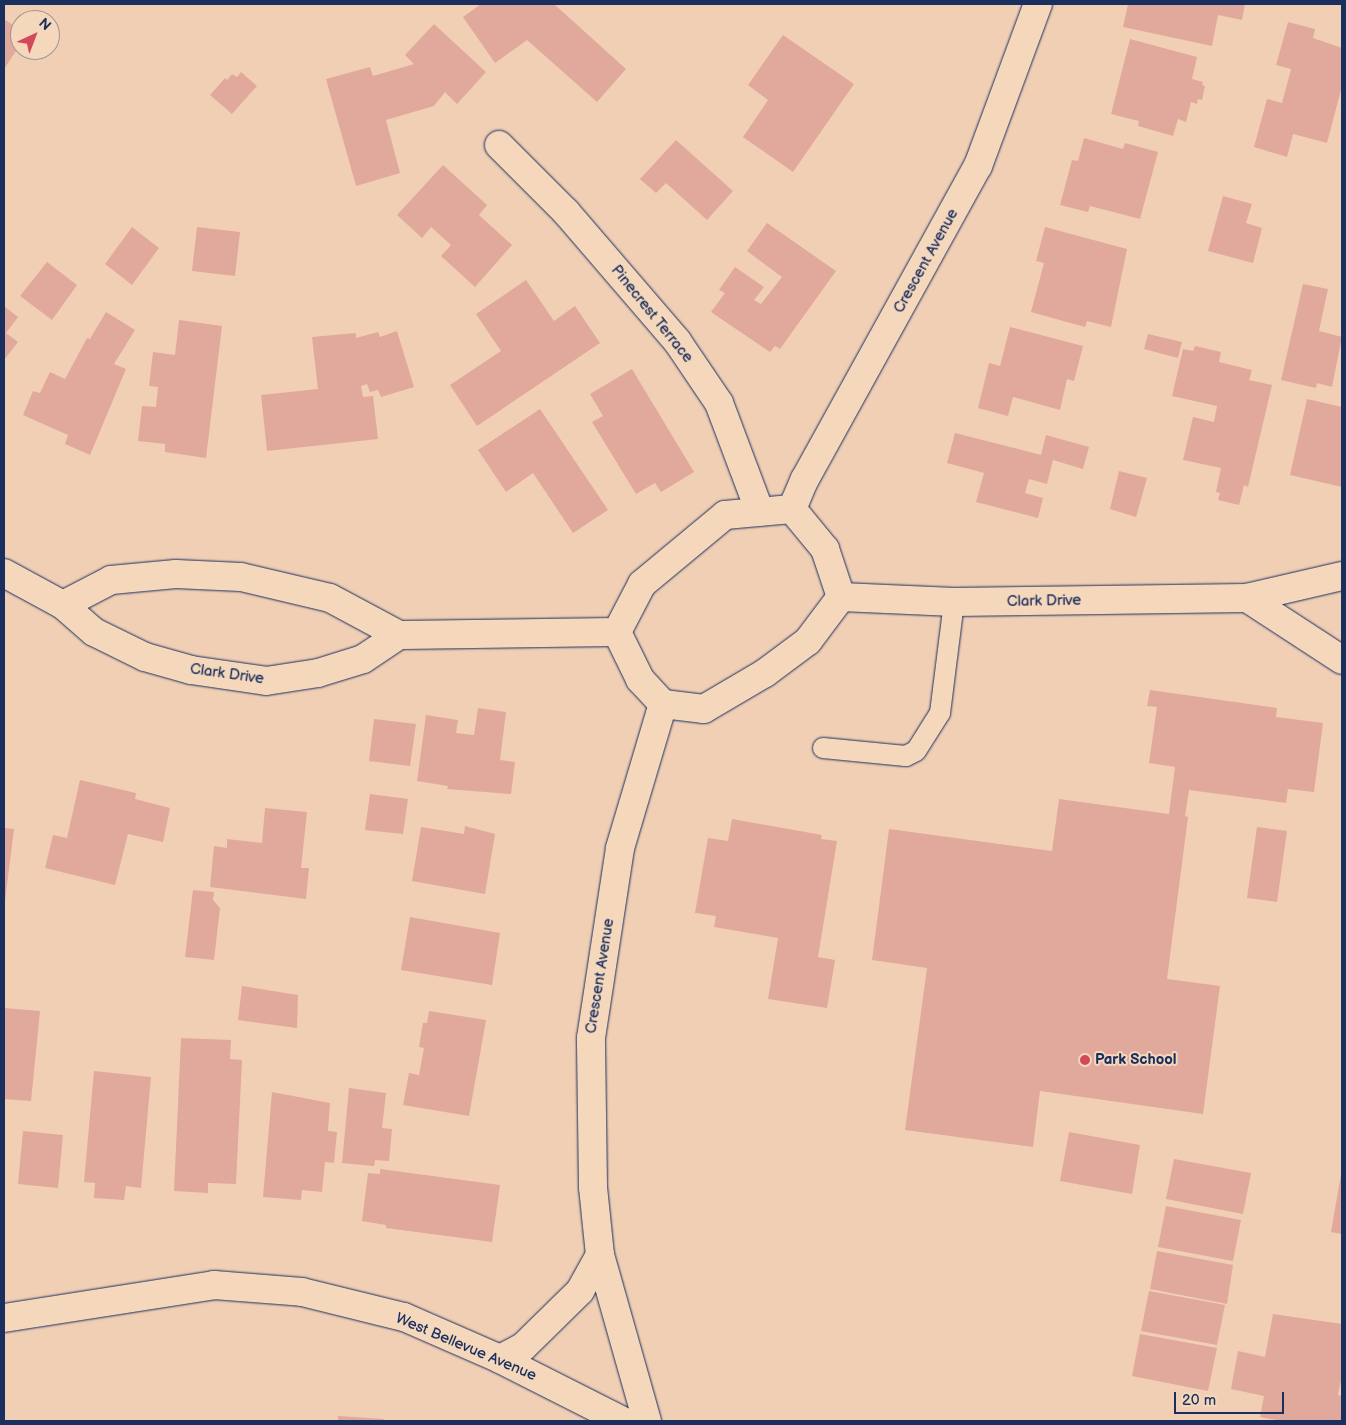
<!DOCTYPE html>
<html>
<head>
<meta charset="utf-8">
<style>
	body { margin:0 }
	#map { position:relative; width:1346px; height:1425px; overflow:hidden; background:#f1cfb5; font-family:"Balsamiq Sans",sans-serif }
	div>[style] { position:absolute }
	[style*='--x'] { left:calc(var(--x)*1px); top:calc(var(--y)*1px); width:calc(var(--w)*1px); rotate:calc(var(--a)*1deg) }
	.building>* { inset:0; background:#e1a99b }
	.roads { filter:drop-shadow(0 0 1px #1b2f5e) drop-shadow(0 0 1px #1b2f5e) }
	.service>* { height:20px; margin:-10px; padding:0 10px; transform-origin:10px; border-radius:10px; background:#f5d8bc }
	.minor>* { height:28px; margin:-14px; padding:0 14px; transform-origin:14px; border-radius:14px; background:#f5d8bc }
	.dots>* { width:14px; height:14px; translate:-50% -50%; box-sizing:border-box; border:2px solid #f5d8bc; border-radius:50% }
	span { translate:-50% -50%; white-space:nowrap; text-align:center; line-height:1.15; -webkit-text-stroke:4px #f5d8bc; paint-order:stroke }
	.street-label { font-size:15px; color:#1b2f5e }
	.poi-label { font-size:15px; color:#1b2f5e; font-weight:700 }
	.left { translate:0 -50%; text-align:left }
	.frame { position:absolute; inset:0; border:5px solid #1b2f5e; pointer-events:none }
	.north { position:absolute; left:10px; top:10px; width:50px; height:50px; box-sizing:border-box; background:#f5d8bc; border:1px solid #9e9496; border-radius:50%; rotate:43deg; font-size:14px; font-weight:700; line-height:20px; text-align:center; color:#1b2f5e }
	.north::after { content:''; display:block; margin:auto; width:18px; height:22px; background:#d1495b; clip-path:polygon(50% 0,100% 100%,50% 72%,0 100%) }
	.scale { position:absolute; left:1174px; top:1392px; width:110px; height:22px; box-sizing:border-box; border:2px solid #1b2f5e; border-top:0; padding-left:6px; font-size:15px; line-height:18px; white-space:nowrap; color:#1b2f5e; -webkit-text-stroke:4px #f5d8bc; paint-order:stroke }
</style>
</head>
<body>
<div id="map">
	<div class="building">
		<div style="clip-path:polygon(481px 4px,554px 4px,626px 69px,597px 102px,527px 40px,495px 63px,463px 17px)"></div>
		<div style="clip-path:polygon(1128px 4px,1245px 4px,1242px 20px,1218px 15px,1212px 46px,1123px 27px)"></div>
		<div style="clip-path:polygon(4px 19px,20px 30px,20px 45px,4px 69px)"></div>
		<div style="clip-path:polygon(1288px 22px,1315px 29px,1313px 38px,1342px 48px,1342px 86px,1327px 143px,1293px 134px,1287px 157px,1254px 147px,1267px 99px,1282px 103px,1291px 69px,1276px 65px)"></div>
		<div style="clip-path:polygon(434px 24px,486px 72px,457px 104px,445px 92px,434px 106px,386px 120px,400px 173px,356px 186px,326px 79px,370px 67px,373px 76px,414px 64px,405px 55px)"></div>
		<div style="clip-path:polygon(783px 35px,854px 84px,793px 172px,743px 137px,768px 100px,748px 85px)"></div>
		<div style="clip-path:polygon(1130px 39px,1197px 57px,1192px 79px,1203px 82px,1202px 85px,1205px 86px,1202px 100px,1198px 99px,1197px 104px,1191px 102px,1186px 122px,1178px 119px,1173px 136px,1138px 126px,1139px 121px,1111px 114px)"></div>
		<div style="clip-path:polygon(241px 72px,257px 86px,232px 114px,210px 95px,225px 78px,227px 80px,232px 74px,237px 77px)"></div>
		<div style="clip-path:polygon(1084px 138px,1123px 149px,1125px 143px,1158px 152px,1140px 219px,1090px 206px,1088px 212px,1060px 205px,1072px 160px,1078px 161px)"></div>
		<div style="clip-path:polygon(676px 140px,733px 191px,707px 220px,666px 183px,656px 193px,640px 179px)"></div>
		<div style="clip-path:polygon(443px 165px,487px 205px,479px 215px,512px 245px,475px 287px,441px 256px,451px 245px,431px 227px,422px 238px,397px 215px)"></div>
		<div style="clip-path:polygon(1223px 196px,1252px 204px,1246px 223px,1262px 228px,1253px 263px,1208px 251px)"></div>
		<div style="clip-path:polygon(767px 223px,836px 271px,780px 349px,775px 346px,770px 352px,711px 312px,725px 293px,719px 290px,735px 267px,764px 287px,754px 300px,761px 304px,782px 277px,747px 251px)"></div>
		<div style="clip-path:polygon(132px 227px,159px 248px,132px 285px,105px 264px)"></div>
		<div style="clip-path:polygon(197px 227px,240px 232px,235px 276px,192px 271px)"></div>
		<div style="clip-path:polygon(1045px 227px,1127px 249px,1111px 327px,1087px 321px,1085px 327px,1031px 312px,1044px 263px,1036px 261px)"></div>
		<div style="clip-path:polygon(47px 262px,77px 285px,52px 320px,20px 296px)"></div>
		<div style="clip-path:polygon(526px 280px,554px 321px,575px 306px,600px 343px,477px 426px,450px 385px,501px 351px,476px 314px)"></div>
		<div style="clip-path:polygon(1303px 284px,1328px 289px,1319px 331px,1342px 337px,1332px 387px,1317px 383px,1316px 388px,1281px 380px)"></div>
		<div style="clip-path:polygon(4px 306px,18px 317px,6px 333px,18px 342px,4px 360px)"></div>
		<div style="clip-path:polygon(106px 312px,135px 330px,114px 364px,126px 369px,90px 455px,65px 444px,68px 435px,23px 415px,33px 391px,40px 393px,50px 372px,65px 379px,87px 338px,90px 339px)"></div>
		<div style="clip-path:polygon(179px 320px,222px 326px,206px 458px,165px 452px,165px 444px,138px 441px,142px 406px,156px 407px,158px 387px,149px 386px,153px 352px,175px 355px)"></div>
		<div style="clip-path:polygon(1010px 327px,1083px 346px,1074px 381px,1067px 379px,1060px 410px,1013px 397px,1008px 416px,978px 408px,989px 363px,1000px 366px)"></div>
		<div style="clip-path:polygon(397px 331px,414px 387px,381px 397px,378px 390px,370px 392px,367px 384px,361px 386px,363px 397px,373px 396px,378px 439px,267px 451px,261px 395px,318px 389px,312px 337px,356px 333px,356px 338px,378px 332px,380px 337px)"></div>
		<div style="clip-path:polygon(1148px 334px,1182px 342px,1178px 358px,1144px 349px)"></div>
		<div style="clip-path:polygon(1195px 346px,1221px 352px,1219px 362px,1252px 370px,1249px 380px,1272px 385px,1248px 487px,1244px 485px,1239px 505px,1218px 500px,1220px 493px,1216px 492px,1221px 468px,1183px 460px,1193px 417px,1214px 422px,1217px 406px,1172px 396px,1183px 349px,1193px 351px)"></div>
		<div style="clip-path:polygon(632px 369px,694px 472px,661px 492px,655px 483px,636px 494px,592px 422px,603px 416px,590px 394px)"></div>
		<div style="clip-path:polygon(1307px 399px,1342px 407px,1342px 487px,1290px 475px)"></div>
		<div style="clip-path:polygon(540px 409px,608px 510px,573px 533px,533px 473px,506px 492px,478px 450px)"></div>
		<div style="clip-path:polygon(955px 433px,1041px 455px,1046px 435px,1089px 447px,1083px 469px,1053px 460px,1047px 484px,1029px 479px,1025px 493px,1043px 498px,1038px 518px,976px 502px,984px 473px,947px 463px)"></div>
		<div style="clip-path:polygon(1119px 471px,1147px 478px,1136px 517px,1110px 509px)"></div>
		<div style="clip-path:polygon(1150px 690px,1277px 708px,1276px 717px,1323px 723px,1314px 792px,1288px 789px,1286px 803px,1189px 790px,1185px 816px,1188px 817px,1167px 979px,1220px 986px,1203px 1114px,1040px 1091px,1033px 1147px,905px 1130px,927px 968px,872px 960px,889px 829px,1052px 851px,1059px 799px,1169px 814px,1175px 767px,1149px 763px,1157px 707px,1147px 706px)"></div>
		<div style="clip-path:polygon(478px 708px,506px 712px,500px 760px,515px 762px,511px 794px,447px 789px,448px 786px,417px 781px,426px 715px,458px 720px,456px 733px,474px 735px)"></div>
		<div style="clip-path:polygon(374px 719px,416px 724px,410px 766px,369px 761px)"></div>
		<div style="clip-path:polygon(80px 780px,136px 793px,135px 799px,170px 808px,163px 842px,128px 834px,115px 885px,45px 868px,53px 835px,67px 838px)"></div>
		<div style="clip-path:polygon(370px 794px,408px 799px,403px 834px,365px 830px)"></div>
		<div style="clip-path:polygon(265px 808px,307px 812px,301px 868px,309px 868px,306px 899px,210px 887px,214px 846px,227px 848px,227px 839px,262px 843px)"></div>
		<div style="clip-path:polygon(732px 819px,822px 835px,821px 839px,837px 841px,818px 957px,835px 960px,827px 1008px,768px 999px,778px 938px,714px 927px,716px 916px,695px 913px,708px 838px,728px 841px)"></div>
		<div style="clip-path:polygon(465px 826px,495px 834px,485px 894px,412px 881px,421px 827px,464px 834px)"></div>
		<div style="clip-path:polygon(1257px 827px,1287px 831px,1277px 902px,1247px 898px)"></div>
		<div style="clip-path:polygon(4px 828px,14px 829px,5px 901px,4px 901px)"></div>
		<div style="clip-path:polygon(193px 890px,214px 892px,213px 900px,220px 908px,214px 960px,185px 957px)"></div>
		<div style="clip-path:polygon(410px 917px,500px 933px,492px 985px,401px 970px)"></div>
		<div style="clip-path:polygon(242px 986px,298px 995px,297px 1028px,238px 1020px)"></div>
		<div style="clip-path:polygon(4px 1008px,40px 1011px,31px 1101px,4px 1099px)"></div>
		<div style="clip-path:polygon(429px 1011px,486px 1020px,469px 1116px,403px 1105px,409px 1073px,419px 1075px,424px 1048px,419px 1047px,423px 1023px,427px 1023px)"></div>
		<div style="clip-path:polygon(181px 1038px,231px 1040px,230px 1059px,242px 1060px,236px 1184px,208px 1183px,208px 1193px,174px 1191px)"></div>
		<div style="clip-path:polygon(94px 1071px,151px 1077px,141px 1188px,126px 1186px,124px 1200px,94px 1198px,95px 1183px,84px 1182px)"></div>
		<div style="clip-path:polygon(349px 1088px,386px 1093px,382px 1128px,392px 1129px,389px 1161px,375px 1160px,374px 1166px,342px 1163px)"></div>
		<div style="clip-path:polygon(272px 1092px,330px 1103px,328px 1131px,337px 1132px,334px 1163px,325px 1162px,322px 1192px,302px 1190px,301px 1200px,263px 1197px)"></div>
		<div style="clip-path:polygon(23px 1131px,63px 1135px,58px 1188px,18px 1184px)"></div>
		<div style="clip-path:polygon(1069px 1132px,1140px 1145px,1132px 1194px,1060px 1181px)"></div>
		<div style="clip-path:polygon(1174px 1159px,1251px 1173px,1243px 1214px,1166px 1199px)"></div>
		<div style="clip-path:polygon(380px 1169px,500px 1185px,492px 1242px,386px 1228px,386px 1225px,362px 1221px,368px 1173px,380px 1174px)"></div>
		<div style="clip-path:polygon(1341px 1174px,1342px 1174px,1342px 1234px,1331px 1232px)"></div>
		<div style="clip-path:polygon(1166px 1206px,1241px 1220px,1233px 1261px,1158px 1247px)"></div>
		<div style="clip-path:polygon(1157px 1251px,1233px 1265px,1227px 1304px,1150px 1289px)"></div>
		<div style="clip-path:polygon(1149px 1291px,1225px 1305px,1217px 1345px,1141px 1331px)"></div>
		<div style="clip-path:polygon(1273px 1314px,1342px 1324px,1342px 1375px,1338px 1395px,1342px 1396px,1342px 1421px,1282px 1421px,1260px 1417px,1264px 1396px,1231px 1389px,1238px 1351px,1265px 1357px)"></div>
		<div style="clip-path:polygon(1140px 1334px,1217px 1348px,1208px 1391px,1132px 1376px)"></div>
		<div style="clip-path:polygon(338px 1416px,384px 1419px,384px 1421px,338px 1421px)"></div>
	</div>
	<div class="roads">
		<div class="service">
			<div style="--x:823;--y:748;--w:83;--a:5.5"></div>
			<div style="--x:906;--y:756;--w:11;--a:-27"></div>
			<div style="--x:916;--y:751;--w:45;--a:-57.7"></div>
			<div style="--x:940;--y:713;--w:112;--a:-82.8"></div>
		</div>
		<div class="minor">
			<div style="--x:499;--y:145;--w:95;--a:45"></div>
			<div style="--x:566;--y:212;--w:170;--a:49.3"></div>
			<div style="--x:677;--y:341;--w:75;--a:55.9"></div>
			<div style="--x:719;--y:403;--w:116;--a:69.4"></div>
			<div style="--x:792;--y:509;--w:52;--a:50.5"></div>
			<div style="--x:825;--y:549;--w:51;--a:71.6"></div>
			<div style="--x:841;--y:597;--w:55;--a:126.9"></div>
			<div style="--x:808;--y:641;--w:54;--a:143.3"></div>
			<div style="--x:765;--y:673;--w:71;--a:149.5"></div>
			<div style="--x:704;--y:709;--w:41;--a:-173"></div>
			<div style="--x:663;--y:704;--w:34;--a:-133"></div>
			<div style="--x:640;--y:679;--w:52;--a:-116.1"></div>
			<div style="--x:617;--y:632;--w:54;--a:-62.5"></div>
			<div style="--x:642;--y:584;--w:108;--a:-39.7"></div>
			<div style="--x:725;--y:515;--w:67;--a:-5.1"></div>
			<div style="--x:792;--y:509;--w:33;--a:-67"></div>
			<div style="--x:805;--y:479;--w:358;--a:-61.1"></div>
			<div style="--x:978;--y:166;--w:173;--a:-69.7"></div>
			<div style="--x:4;--y:573;--w:67;--a:28.5"></div>
			<div style="--x:63;--y:605;--w:41;--a:41.1"></div>
			<div style="--x:94;--y:632;--w:57;--a:26.1"></div>
			<div style="--x:145;--y:657;--w:48;--a:15.8"></div>
			<div style="--x:191;--y:670;--w:76;--a:8.3"></div>
			<div style="--x:266;--y:681;--w:53;--a:-8.7"></div>
			<div style="--x:318;--y:673;--w:47;--a:-17.3"></div>
			<div style="--x:363;--y:659;--w:43;--a:-33.7"></div>
			<div style="--x:841;--y:597;--w:113;--a:2.5"></div>
			<div style="--x:954;--y:602;--w:293;--a:-0.8"></div>
			<div style="--x:1247;--y:598;--w:98;--a:-13"></div>
			<div style="--x:1247;--y:598;--w:113;--a:33.1"></div>
			<div style="--x:63;--y:605;--w:54;--a:-27.5"></div>
			<div style="--x:111;--y:580;--w:65;--a:-5.3"></div>
			<div style="--x:176;--y:574;--w:65;--a:2.6"></div>
			<div style="--x:241;--y:577;--w:91;--a:13.3"></div>
			<div style="--x:330;--y:598;--w:78;--a:28.2"></div>
			<div style="--x:399;--y:635;--w:218;--a:-0.8"></div>
			<div style="--x:4;--y:1318;--w:213;--a:-8.9"></div>
			<div style="--x:214;--y:1285;--w:88;--a:4.5"></div>
			<div style="--x:302;--y:1292;--w:105;--a:13.8"></div>
			<div style="--x:404;--y:1317;--w:105;--a:23.6"></div>
			<div style="--x:500;--y:1359;--w:138;--a:26.8"></div>
			<div style="--x:500;--y:1359;--w:26;--a:-28"></div>
			<div style="--x:523;--y:1347;--w:80;--a:-44.5"></div>
			<div style="--x:580;--y:1291;--w:41;--a:-60.9"></div>
			<div style="--x:647;--y:1421;--w:173;--a:-105.8"></div>
			<div style="--x:600;--y:1255;--w:68;--a:-95.9"></div>
			<div style="--x:593;--y:1187;--w:149;--a:-90.8"></div>
			<div style="--x:591;--y:1038;--w:192;--a:-81.3"></div>
			<div style="--x:620;--y:848;--w:150;--a:-73.4"></div>
		</div>
	</div>
	<div class="dots">
		<div style="left:1085px;top:1060px;background:#d1495b"></div>
	</div>
	<div class="street-label">
		<span style="left:926px;top:261px;rotate:-61deg">Crescent Avenue</span>
		<span style="left:652px;top:314px;rotate:51deg">Pinecrest Terrace</span>
		<span style="left:1044px;top:601px;rotate:-1deg">Clark Drive</span>
		<span style="left:227px;top:674px;rotate:8deg">Clark Drive</span>
		<span style="left:600px;top:976px;rotate:-81deg">Crescent Avenue</span>
		<span style="left:466px;top:1347px;rotate:23deg">West Bellevue Avenue</span>
	</div>
	<div class="poi-label">
		<span class="left" style="left:1095px;top:1060px">Park School</span>
	</div>
	<div class="frame"></div>
	<div class="north">N</div>
	<div class="scale">20 m</div>
</div>
</body>
</html>
